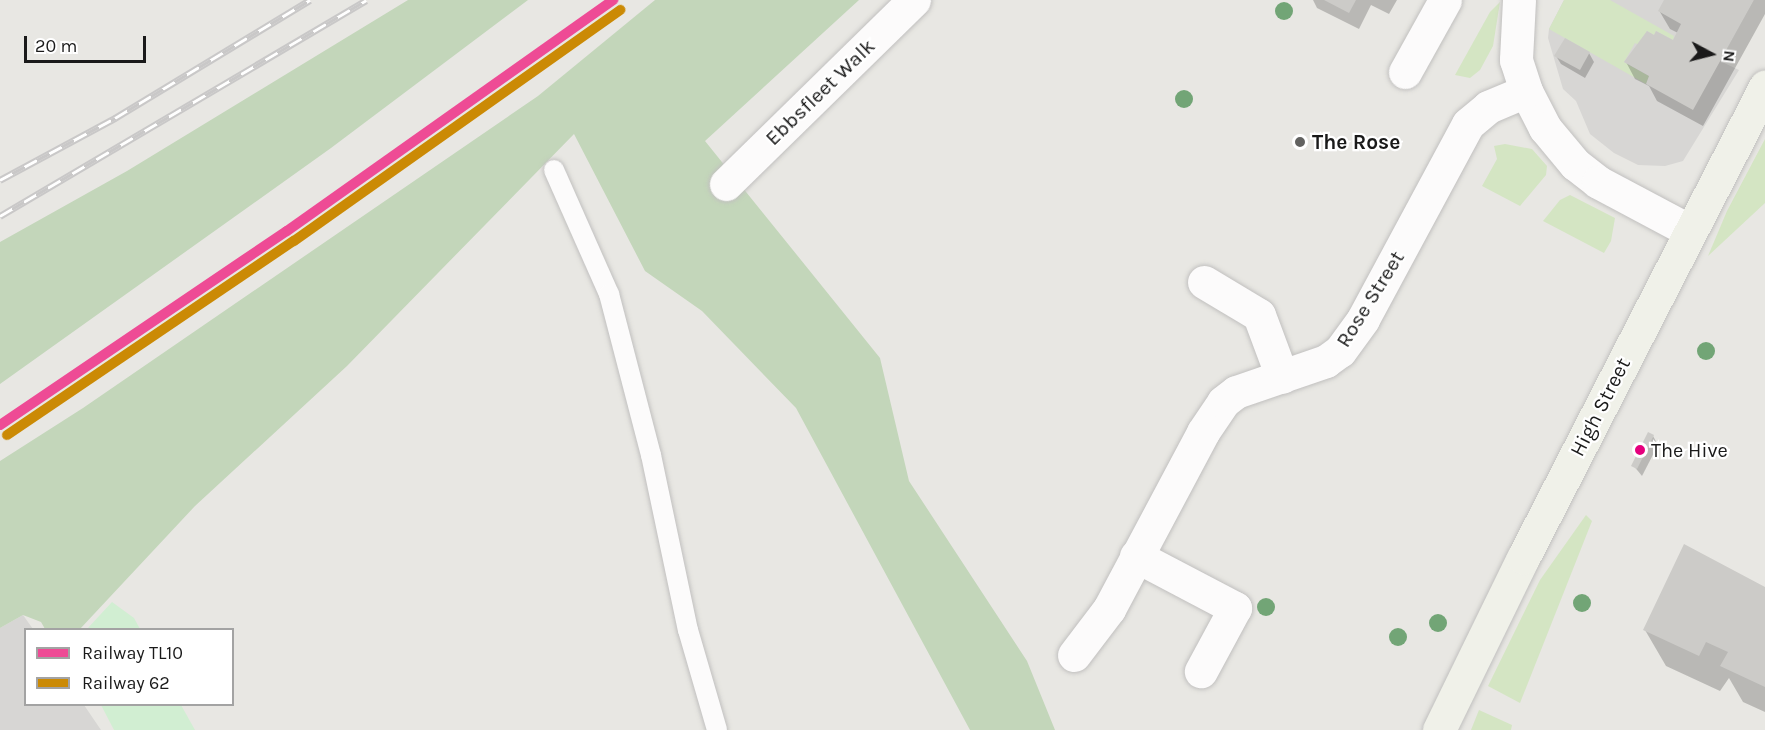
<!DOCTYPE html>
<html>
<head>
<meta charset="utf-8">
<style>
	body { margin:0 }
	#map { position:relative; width:1765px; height:730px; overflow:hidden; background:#e8e7e3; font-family:Karla,sans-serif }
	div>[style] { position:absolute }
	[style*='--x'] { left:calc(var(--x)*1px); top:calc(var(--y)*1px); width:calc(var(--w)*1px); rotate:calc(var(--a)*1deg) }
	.residential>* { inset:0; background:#d7d6d4 }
	.grass>* { inset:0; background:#d4e5c3 }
	.forest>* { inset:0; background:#c3d6ba }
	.park>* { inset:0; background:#d1eed2 }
	.shadow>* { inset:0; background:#0003 }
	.building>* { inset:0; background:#cccbc8 }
	.roads { filter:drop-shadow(0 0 2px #c1c0bf) drop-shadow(0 0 2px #c1c0bf) }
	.service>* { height:20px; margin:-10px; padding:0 10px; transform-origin:10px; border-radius:10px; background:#fcfbfb }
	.minor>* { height:33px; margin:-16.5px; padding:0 16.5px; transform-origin:16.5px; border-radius:16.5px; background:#fcfbfb }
	.secondary>* { height:33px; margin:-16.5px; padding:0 16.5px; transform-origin:16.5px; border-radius:16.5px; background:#f0f1e9 }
	.rail>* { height:7px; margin-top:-3.5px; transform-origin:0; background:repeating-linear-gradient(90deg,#fff 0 14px,#c9c8c8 0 28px); box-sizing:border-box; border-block:2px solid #c9c8c8 }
	.rail-1>* { height:10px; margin:-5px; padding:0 5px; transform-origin:5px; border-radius:5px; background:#ee4b95 }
	.rail-2>* { height:10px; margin:-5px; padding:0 5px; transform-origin:5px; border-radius:5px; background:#cb8a05 }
	.trees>* { width:18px; height:18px; margin:-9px; border-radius:50%; background:#72a576 }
	.dots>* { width:16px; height:16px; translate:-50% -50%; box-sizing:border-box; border:3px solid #fff; border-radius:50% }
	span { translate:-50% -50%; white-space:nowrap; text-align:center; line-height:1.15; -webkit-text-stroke:4.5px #fff; paint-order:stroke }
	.bus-label { font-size:20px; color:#1a1a1a }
	.left { translate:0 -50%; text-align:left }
	.street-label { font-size:21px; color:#1a1a1a }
	.poi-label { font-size:21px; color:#1a1a1a; font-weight:700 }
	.legend { position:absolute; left:24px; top:628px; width:210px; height:78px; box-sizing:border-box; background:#fff; border:2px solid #a3a3a3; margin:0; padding:8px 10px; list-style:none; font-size:18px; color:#1a1a1a }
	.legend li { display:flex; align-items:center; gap:12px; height:30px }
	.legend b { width:30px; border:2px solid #a3a3a3 }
	.north { position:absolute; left:1681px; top:24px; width:60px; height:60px; -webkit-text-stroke:4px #fff; paint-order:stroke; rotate:97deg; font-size:16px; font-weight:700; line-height:24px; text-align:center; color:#1a1a1a }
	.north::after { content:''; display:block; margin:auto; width:21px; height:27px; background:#1a1a1a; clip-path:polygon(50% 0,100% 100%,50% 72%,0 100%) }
	.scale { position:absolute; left:24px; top:36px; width:122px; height:27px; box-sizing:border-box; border:3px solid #1a1a1a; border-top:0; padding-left:8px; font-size:18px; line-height:21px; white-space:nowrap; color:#1a1a1a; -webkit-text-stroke:4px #fff; paint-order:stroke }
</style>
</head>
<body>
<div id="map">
	<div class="residential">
		<div style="clip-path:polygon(1564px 0,1754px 0,1720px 61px,1739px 70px,1683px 161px,1665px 166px,1638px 165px,1614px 153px,1590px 134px,1576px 101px,1563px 89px,1548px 38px,1549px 29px)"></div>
		<div style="clip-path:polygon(23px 615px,33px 629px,26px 630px,26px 704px,84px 705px,101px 730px,0 730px,0 628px)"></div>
	</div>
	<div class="grass">
		<div style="clip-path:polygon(1564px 0,1610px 0,1674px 36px,1673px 40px,1656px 31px,1654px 35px,1647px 31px,1639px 45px,1635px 43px,1624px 62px,1649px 76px,1646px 84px,1549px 29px)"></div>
		<div style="clip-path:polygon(1500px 2px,1493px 46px,1480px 70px,1470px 78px,1455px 75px,1490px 12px)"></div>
		<div style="clip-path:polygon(1765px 139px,1765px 203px,1708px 256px,1727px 211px)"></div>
		<div style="clip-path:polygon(1505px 144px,1532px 149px,1547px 166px,1546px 175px,1520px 206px,1482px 186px,1497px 159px,1494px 146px)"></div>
		<div style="clip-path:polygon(1570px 195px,1615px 218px,1611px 241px,1604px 253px,1543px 221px,1560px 200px)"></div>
		<div style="clip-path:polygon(1586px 515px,1592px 521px,1520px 703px,1488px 686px,1540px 580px)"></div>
		<div style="clip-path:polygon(1479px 710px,1512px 725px,1511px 730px,1471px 730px)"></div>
	</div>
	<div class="forest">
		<div style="clip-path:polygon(408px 0,528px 0,331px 148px,0 384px,0 242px,127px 171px)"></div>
		<div style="clip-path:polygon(655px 0,859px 0,705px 141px,880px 358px,909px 481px,1027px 661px,1055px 730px,970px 730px,796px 408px,702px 311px,645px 271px,574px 134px,347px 366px,195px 506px,80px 629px,45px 629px,41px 622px,23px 615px,0 628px,0 461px,83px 408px,538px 96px)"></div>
	</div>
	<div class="park">
		<div style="clip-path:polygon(112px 602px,134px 618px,140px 629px,87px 629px)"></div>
		<div style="clip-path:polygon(101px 705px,181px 705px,195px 730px,114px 730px)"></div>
	</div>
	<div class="shadow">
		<div style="clip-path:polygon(1313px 0,1397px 0,1389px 14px,1371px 5px,1359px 29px,1317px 8px)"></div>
		<div style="clip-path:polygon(1668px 0,1765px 0,1765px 14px,1703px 126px,1657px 101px,1649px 86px,1635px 79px,1626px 62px,1673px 42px,1678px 33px,1670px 29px,1660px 12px)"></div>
		<div style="clip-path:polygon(1566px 40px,1589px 53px,1594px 62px,1585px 78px,1561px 64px,1556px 56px)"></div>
		<div style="clip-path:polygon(1653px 436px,1658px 445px,1642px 476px,1633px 465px)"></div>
		<div style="clip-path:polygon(1765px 588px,1765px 712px,1743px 702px,1729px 678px,1720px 691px,1666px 666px,1645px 630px)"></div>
	</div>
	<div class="building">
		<div style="clip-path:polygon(1324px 0,1356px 0,1349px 13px)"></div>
		<div style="clip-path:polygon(1664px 0,1754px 0,1693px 110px,1646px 84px,1649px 76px,1624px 62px,1647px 31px,1654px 35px,1656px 31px,1673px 40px,1681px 24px,1658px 11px)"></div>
		<div style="clip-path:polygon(1565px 38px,1590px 52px,1580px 70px,1554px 56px)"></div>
		<div style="clip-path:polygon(1648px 432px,1654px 435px,1637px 469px,1631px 466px)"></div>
		<div style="clip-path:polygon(1684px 544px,1765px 587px,1765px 687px,1720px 666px,1728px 652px,1706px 642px,1699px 656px,1643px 630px)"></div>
	</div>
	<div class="roads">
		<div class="service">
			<div style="--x:554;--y:170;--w:136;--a:66.1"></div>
			<div style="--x:609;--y:294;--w:166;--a:75.4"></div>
			<div style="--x:651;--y:455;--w:179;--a:78.1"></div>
			<div style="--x:688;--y:630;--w:104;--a:73.8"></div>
		</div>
		<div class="minor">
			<div style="--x:1519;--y:0;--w:60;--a:92.9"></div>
			<div style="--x:1516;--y:60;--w:33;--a:72"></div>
			<div style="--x:1526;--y:91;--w:42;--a:62.8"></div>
			<div style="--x:1545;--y:128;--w:47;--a:50.2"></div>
			<div style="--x:1575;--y:164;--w:29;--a:38"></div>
			<div style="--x:1598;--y:182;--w:104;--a:28"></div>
			<div style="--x:1405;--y:72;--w:82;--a:-60.9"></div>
			<div style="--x:726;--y:184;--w:263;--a:-44.4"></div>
			<div style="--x:1204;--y:282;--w:64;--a:31"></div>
			<div style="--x:1259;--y:315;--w:66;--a:69.6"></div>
			<div style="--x:1136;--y:556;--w:112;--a:27.7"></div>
			<div style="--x:1235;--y:608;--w:72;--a:118.4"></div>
			<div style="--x:1074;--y:655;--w:58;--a:-52.7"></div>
			<div style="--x:1109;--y:609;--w:200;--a:-62"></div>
			<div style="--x:1203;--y:432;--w:36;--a:-56"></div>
			<div style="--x:1223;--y:402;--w:16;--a:-38"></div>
			<div style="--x:1236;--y:392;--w:95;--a:-19"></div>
			<div style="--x:1326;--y:361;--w:17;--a:-36"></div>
			<div style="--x:1340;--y:351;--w:39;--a:-54"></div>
			<div style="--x:1363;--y:319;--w:221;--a:-61.7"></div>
			<div style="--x:1468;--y:124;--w:26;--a:-40"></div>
			<div style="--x:1488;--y:107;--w:41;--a:-22.8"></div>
		</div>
		<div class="secondary">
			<div style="--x:1439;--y:730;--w:191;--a:-64"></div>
			<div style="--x:1523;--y:558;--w:530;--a:-62.81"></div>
		</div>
	</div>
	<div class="rail">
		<div style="--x:0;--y:180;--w:131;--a:-28.3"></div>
		<div style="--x:115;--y:118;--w:228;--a:-31.2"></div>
		<div style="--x:0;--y:216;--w:425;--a:-30.5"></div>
	</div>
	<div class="rail-1">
		<div style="--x:0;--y:425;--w:346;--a:-34.1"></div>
		<div style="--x:287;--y:231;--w:400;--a:-35.3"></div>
	</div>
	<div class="rail-2">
		<div style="--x:7;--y:435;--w:346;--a:-34.1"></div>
		<div style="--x:294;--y:241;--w:400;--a:-35.3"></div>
	</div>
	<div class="trees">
		<div style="left:1284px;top:11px"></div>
		<div style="left:1184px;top:99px"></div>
		<div style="left:1706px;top:351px"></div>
		<div style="left:1582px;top:603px"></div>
		<div style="left:1266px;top:607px"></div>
		<div style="left:1438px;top:623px"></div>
		<div style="left:1398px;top:637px"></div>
	</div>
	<div class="dots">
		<div style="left:1300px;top:142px;background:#626260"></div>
		<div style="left:1640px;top:450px;background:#e5007d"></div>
	</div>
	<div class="bus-label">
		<span class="left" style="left:1651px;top:450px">The Hive</span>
	</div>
	<div class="street-label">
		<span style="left:820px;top:92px;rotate:-44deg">Ebbsfleet Walk</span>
		<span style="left:1370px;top:299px;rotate:-58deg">Rose Street</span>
		<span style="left:1600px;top:407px;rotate:-63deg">High Street</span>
	</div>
	<div class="poi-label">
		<span class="left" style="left:1312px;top:142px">The Rose</span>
	</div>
	<ul class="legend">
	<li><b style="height:8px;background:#ee4b95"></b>Railway TL10</li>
	<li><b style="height:8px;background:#cb8a05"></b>Railway 62</li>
	</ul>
	<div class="north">N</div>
	<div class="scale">20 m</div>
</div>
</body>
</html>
